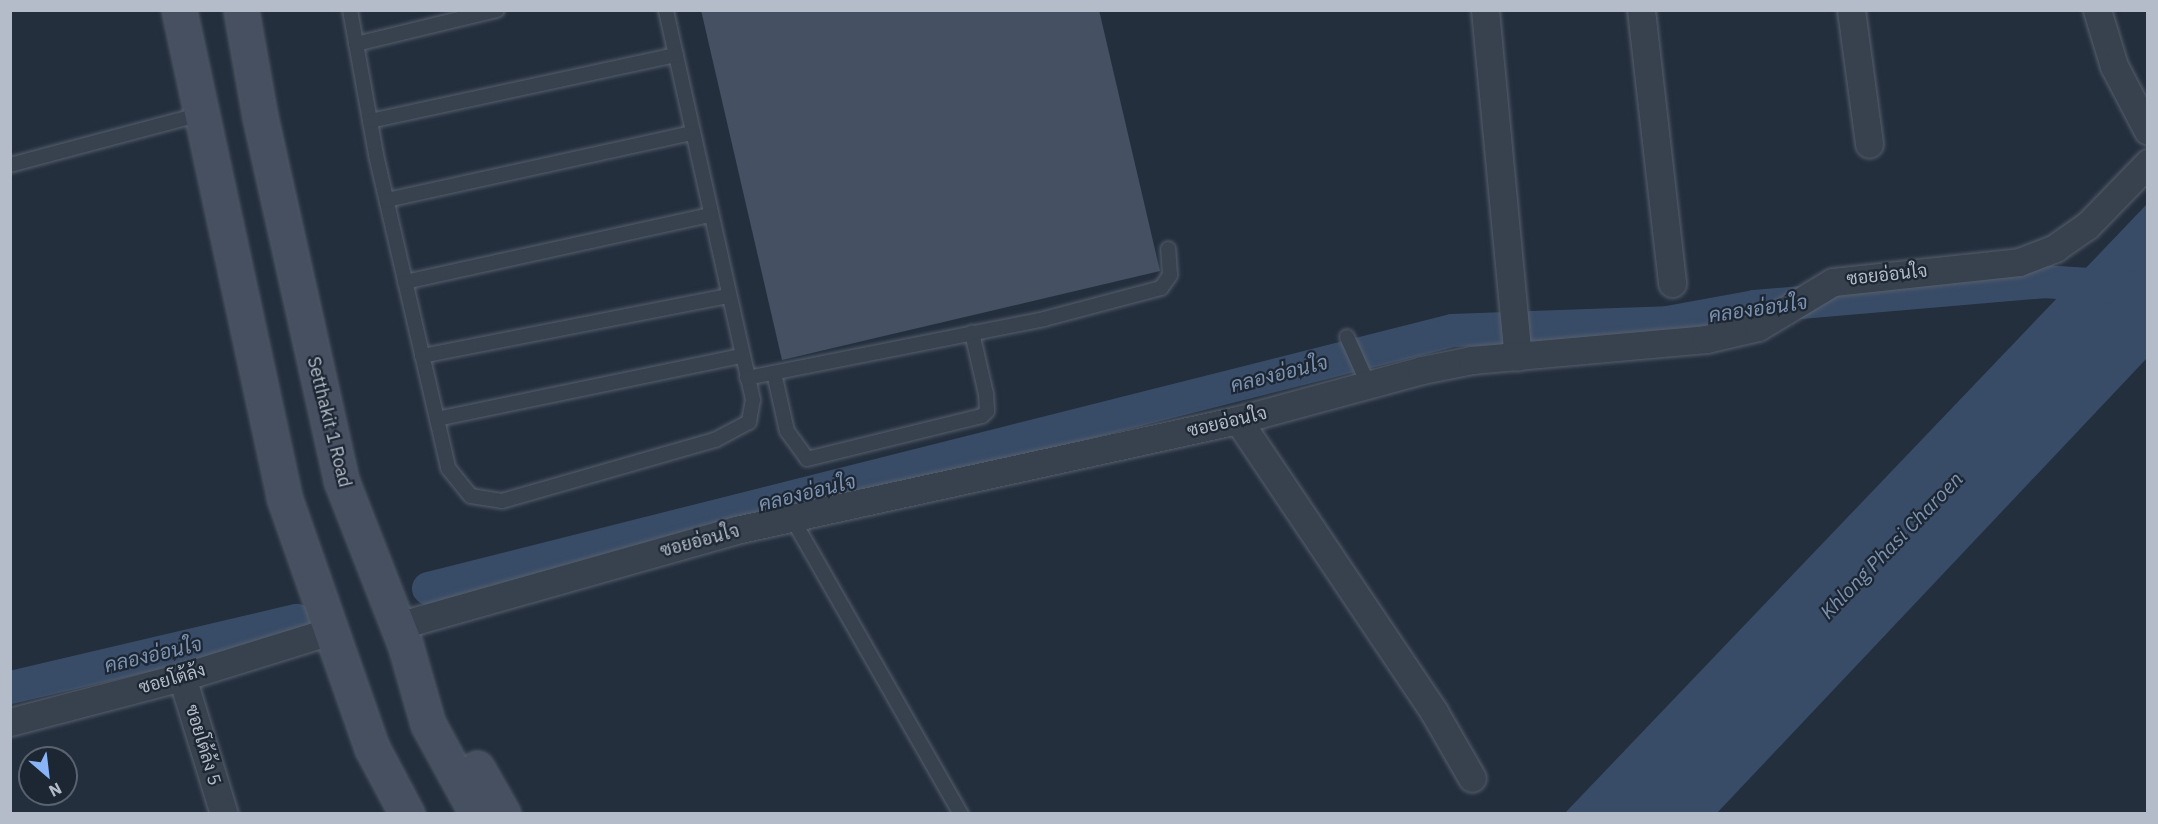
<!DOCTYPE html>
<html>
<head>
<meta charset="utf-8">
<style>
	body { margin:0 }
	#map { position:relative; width:2158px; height:824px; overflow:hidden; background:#242f3e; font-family:"IBM Plex Sans",Sarabun,sans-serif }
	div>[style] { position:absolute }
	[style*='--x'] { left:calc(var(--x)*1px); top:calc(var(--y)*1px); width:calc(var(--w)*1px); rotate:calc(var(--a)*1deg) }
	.water>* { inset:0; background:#394c67 }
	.canal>* { height:33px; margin:-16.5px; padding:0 16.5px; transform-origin:16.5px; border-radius:16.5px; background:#394c67 }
	.building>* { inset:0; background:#455162 }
	.roads { filter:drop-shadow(0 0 2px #565f6c) drop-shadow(0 0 2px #565f6c) }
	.service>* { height:14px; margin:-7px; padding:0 7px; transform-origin:7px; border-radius:7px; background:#38414e }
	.minor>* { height:27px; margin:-13.5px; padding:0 13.5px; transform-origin:13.5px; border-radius:13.5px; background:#38414e }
	.secondary>* { height:33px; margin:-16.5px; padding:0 16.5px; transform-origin:16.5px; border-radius:16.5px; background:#465061 }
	span { translate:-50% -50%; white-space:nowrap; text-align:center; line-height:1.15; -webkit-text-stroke:4.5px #1d2633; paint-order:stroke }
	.street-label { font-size:18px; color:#b4bcc9 }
	.water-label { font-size:20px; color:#7c92b1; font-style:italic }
	.frame { position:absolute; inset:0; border:12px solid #b4bcc9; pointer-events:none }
	.north { position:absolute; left:18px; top:746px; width:60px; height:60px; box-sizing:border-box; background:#1d2633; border:2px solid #59626f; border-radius:50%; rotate:152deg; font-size:16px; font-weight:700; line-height:24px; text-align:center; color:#b4bcc9 }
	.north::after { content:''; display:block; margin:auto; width:21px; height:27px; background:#8ab4f8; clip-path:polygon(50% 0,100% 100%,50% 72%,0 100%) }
</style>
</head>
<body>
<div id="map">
	<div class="water">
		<div style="clip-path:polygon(2147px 204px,2147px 358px,1717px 813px,1565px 813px)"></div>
	</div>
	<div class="canal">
		<div style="--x:428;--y:588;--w:1056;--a:-14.14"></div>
		<div style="--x:1452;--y:330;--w:215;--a:-2.1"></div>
		<div style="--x:1667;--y:322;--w:88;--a:-10.4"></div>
		<div style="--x:1754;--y:306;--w:290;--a:-4.9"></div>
		<div style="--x:2043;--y:281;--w:105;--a:3.8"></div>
		<div style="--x:10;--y:687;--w:294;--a:-13.2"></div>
	</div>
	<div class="building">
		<div style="clip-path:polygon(701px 10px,1099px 10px,1160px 271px,782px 360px)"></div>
	</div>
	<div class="roads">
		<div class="service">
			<div style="--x:350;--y:10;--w:147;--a:79.8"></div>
			<div style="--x:376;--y:155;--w:321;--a:77"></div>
			<div style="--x:448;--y:468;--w:36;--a:51"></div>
			<div style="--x:471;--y:496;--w:31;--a:9"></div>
			<div style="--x:502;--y:501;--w:222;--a:-16"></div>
			<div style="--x:715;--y:440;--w:38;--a:-28"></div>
			<div style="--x:749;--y:422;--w:22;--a:-80"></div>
			<div style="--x:753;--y:400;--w:400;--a:-102.6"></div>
			<div style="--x:356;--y:44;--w:145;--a:-13.6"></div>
			<div style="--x:370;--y:121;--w:313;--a:-12.2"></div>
			<div style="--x:10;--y:165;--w:195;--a:-14.9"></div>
			<div style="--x:387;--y:200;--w:312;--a:-12.4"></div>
			<div style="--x:405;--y:282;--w:312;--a:-12.4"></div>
			<div style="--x:1347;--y:337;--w:54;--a:65.8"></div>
			<div style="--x:422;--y:356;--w:311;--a:-11.1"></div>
			<div style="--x:774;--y:373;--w:59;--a:77.4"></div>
			<div style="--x:787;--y:431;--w:34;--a:54"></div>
			<div style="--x:807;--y:459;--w:180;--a:-13.8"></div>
			<div style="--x:982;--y:416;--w:7;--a:-45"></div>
			<div style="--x:987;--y:411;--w:17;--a:-93"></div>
			<div style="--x:986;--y:394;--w:63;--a:-102.9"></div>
			<div style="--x:747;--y:378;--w:303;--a:-11.2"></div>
			<div style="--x:1044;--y:319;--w:121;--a:-14.8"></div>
			<div style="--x:1161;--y:288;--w:16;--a:-55"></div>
			<div style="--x:1170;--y:275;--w:26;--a:-94"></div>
			<div style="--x:437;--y:419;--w:310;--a:-11.7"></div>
			<div style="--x:792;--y:518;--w:341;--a:60.3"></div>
		</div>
		<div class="minor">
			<div style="--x:1485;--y:10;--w:348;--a:84.6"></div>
			<div style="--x:1641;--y:10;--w:275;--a:83.5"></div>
			<div style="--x:1851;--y:10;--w:135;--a:82.3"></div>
			<div style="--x:2097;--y:10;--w:59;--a:73.1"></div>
			<div style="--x:2114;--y:66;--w:73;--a:62.4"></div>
			<div style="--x:1238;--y:420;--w:352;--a:56.1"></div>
			<div style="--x:1434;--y:712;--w:76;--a:60.1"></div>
			<div style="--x:397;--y:626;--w:352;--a:-15.8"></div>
			<div style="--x:736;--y:530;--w:514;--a:-12.36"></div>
			<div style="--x:1238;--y:420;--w:191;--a:-15.2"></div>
			<div style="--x:1422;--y:370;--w:51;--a:-11.3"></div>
			<div style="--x:1472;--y:360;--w:235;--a:-5.1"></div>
			<div style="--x:1706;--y:339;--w:53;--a:-13"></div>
			<div style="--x:1758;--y:327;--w:87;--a:-31"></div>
			<div style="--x:1833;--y:282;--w:187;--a:-6.1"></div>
			<div style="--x:2019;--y:262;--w:39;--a:-21"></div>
			<div style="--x:2055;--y:248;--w:39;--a:-35"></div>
			<div style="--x:2087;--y:226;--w:88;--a:-45.9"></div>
			<div style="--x:182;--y:677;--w:143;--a:73"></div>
			<div style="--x:10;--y:722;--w:178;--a:-14.7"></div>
			<div style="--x:182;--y:677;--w:156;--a:-17.2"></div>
		</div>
		<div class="secondary">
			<div style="--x:179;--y:10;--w:498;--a:77.8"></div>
			<div style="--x:284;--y:497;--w:266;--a:70.7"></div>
			<div style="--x:372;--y:748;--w:75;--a:62.1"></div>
			<div style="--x:241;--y:10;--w:109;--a:79.9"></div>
			<div style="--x:260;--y:117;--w:372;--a:77.4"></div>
			<div style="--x:341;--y:480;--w:176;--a:68.7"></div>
			<div style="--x:405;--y:644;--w:83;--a:74"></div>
			<div style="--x:428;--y:724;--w:102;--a:61.4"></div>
			<div style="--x:477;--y:768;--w:53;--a:60.5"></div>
		</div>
	</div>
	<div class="street-label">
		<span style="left:1887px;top:275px;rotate:-6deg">ซอยอ่อนใจ</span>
		<span style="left:329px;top:422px;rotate:76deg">Setthakit 1 Road</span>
		<span style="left:1227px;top:422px;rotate:-13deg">ซอยอ่อนใจ</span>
		<span style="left:700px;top:541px;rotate:-15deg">ซอยอ่อนใจ</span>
		<span style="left:172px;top:679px;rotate:-16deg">ซอยโต้ล้ง</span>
		<span style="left:203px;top:745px;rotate:73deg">ซอยโต้ล้ง 5</span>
	</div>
	<div class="water-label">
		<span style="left:1758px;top:308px;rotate:-8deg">คลองอ่อนใจ</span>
		<span style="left:1279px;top:373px;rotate:-14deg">คลองอ่อนใจ</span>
		<span style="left:807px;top:492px;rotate:-14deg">คลองอ่อนใจ</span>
		<span style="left:1891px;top:545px;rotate:-46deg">Khlong Phasi Charoen</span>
		<span style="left:153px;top:654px;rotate:-13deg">คลองอ่อนใจ</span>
	</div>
	<div class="frame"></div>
	<div class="north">N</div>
</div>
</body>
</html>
